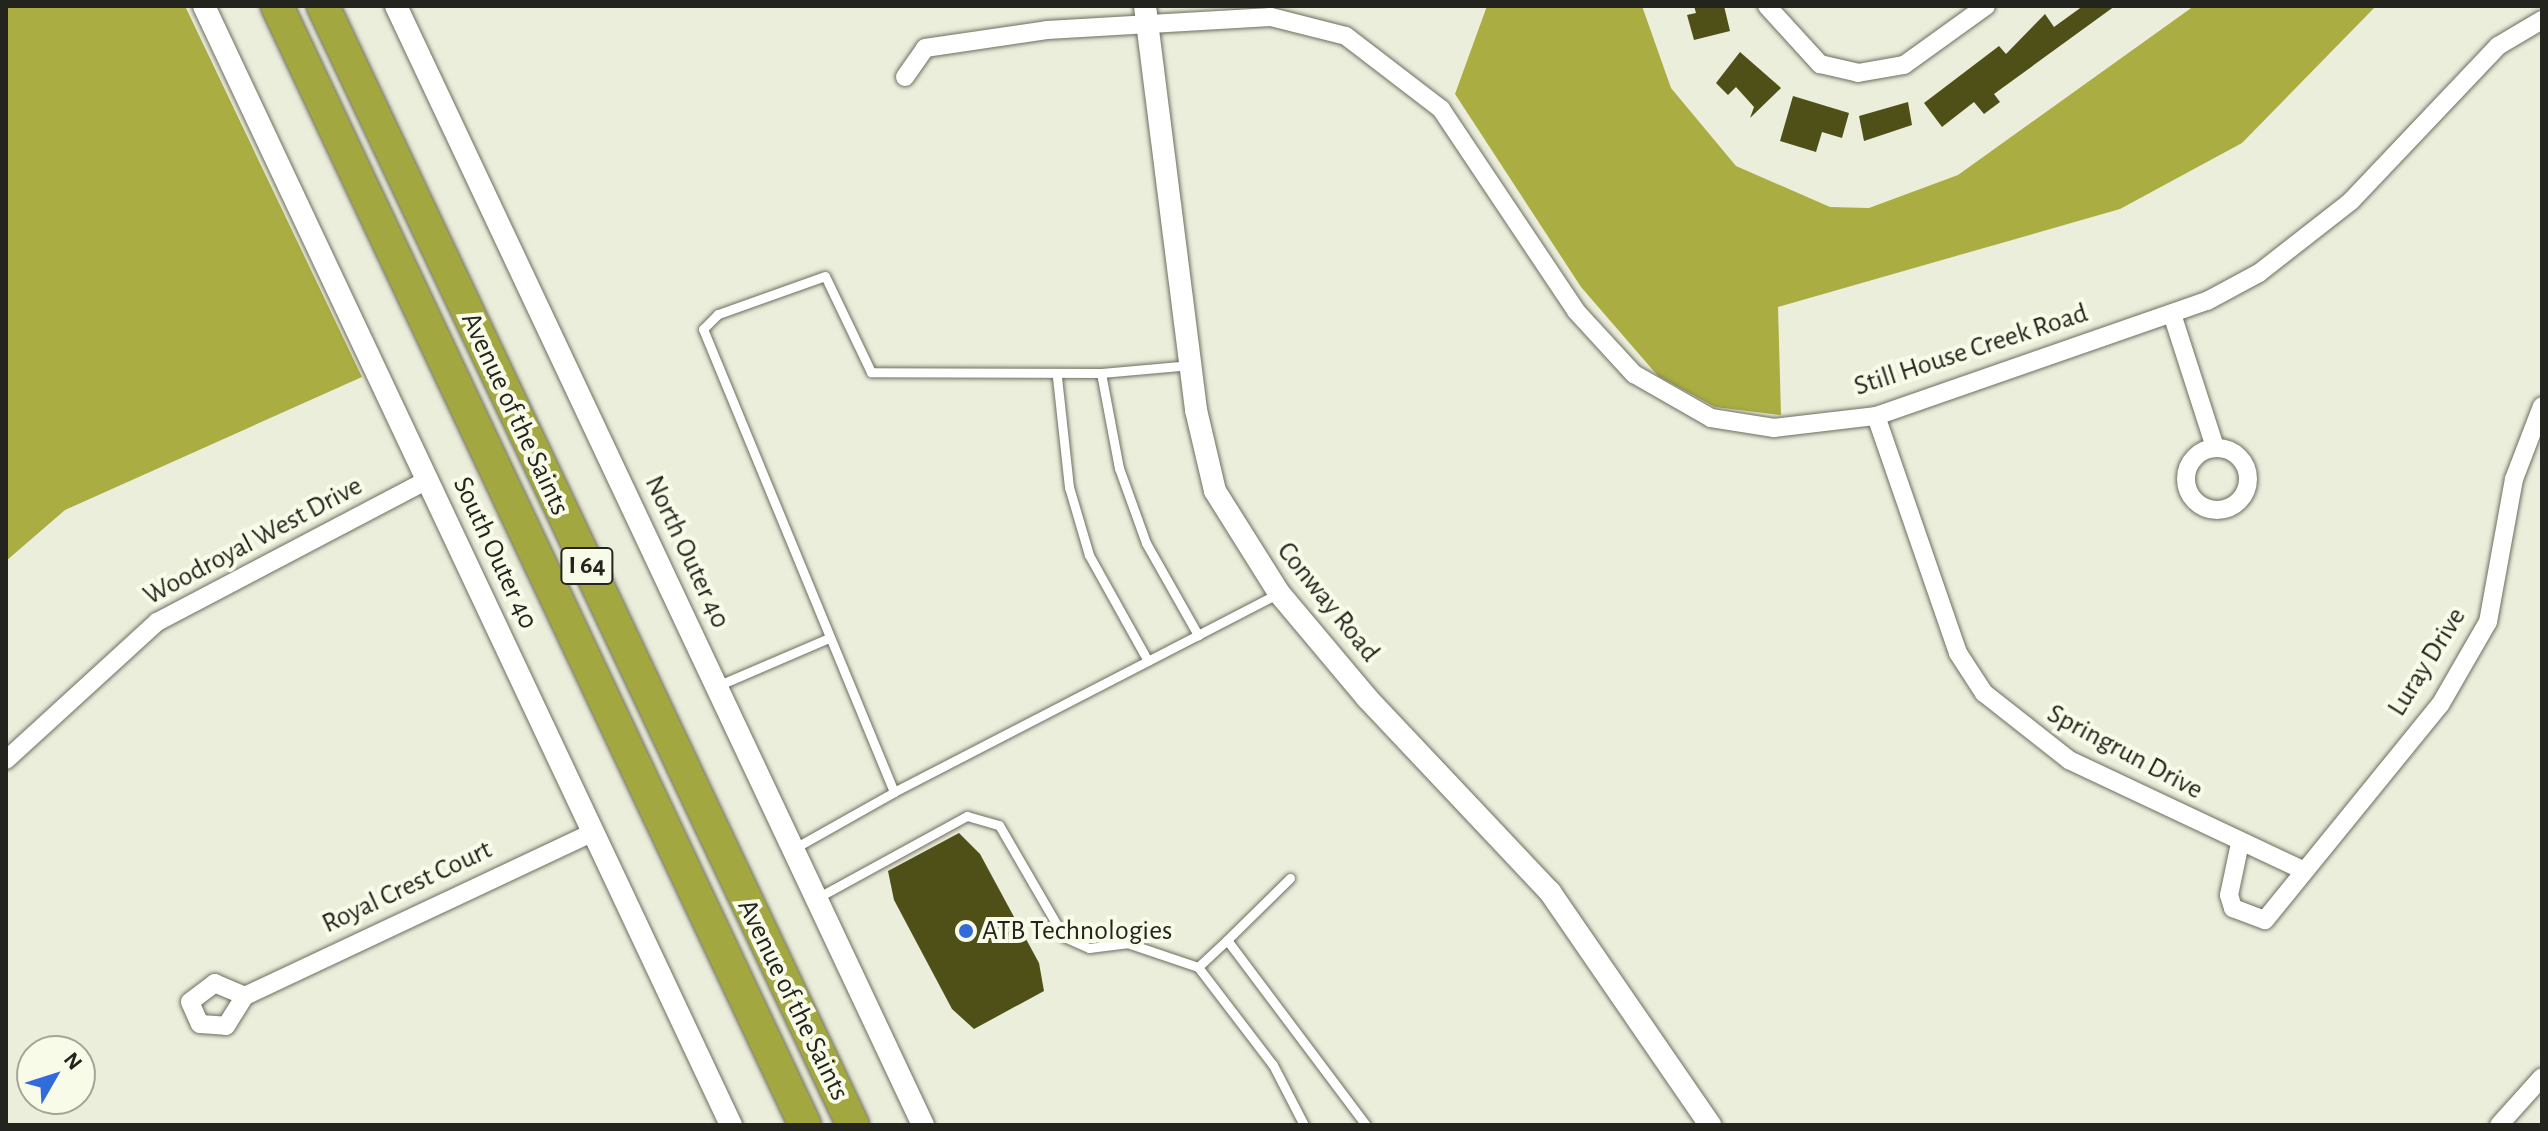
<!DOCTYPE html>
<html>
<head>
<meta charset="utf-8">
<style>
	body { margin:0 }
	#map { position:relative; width:2548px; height:1131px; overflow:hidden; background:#eceedc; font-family:"Alegreya Sans",sans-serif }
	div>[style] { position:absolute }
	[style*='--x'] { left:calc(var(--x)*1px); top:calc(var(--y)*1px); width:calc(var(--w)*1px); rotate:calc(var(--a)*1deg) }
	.forest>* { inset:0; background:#a9ad42 }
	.building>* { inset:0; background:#4e5017 }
	.roads { filter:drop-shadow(0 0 2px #6d6e5f) drop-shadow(0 0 2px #6d6e5f) }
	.service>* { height:9px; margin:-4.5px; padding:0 4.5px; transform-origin:4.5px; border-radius:4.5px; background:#fff }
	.minor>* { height:18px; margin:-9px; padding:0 9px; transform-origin:9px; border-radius:9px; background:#fff }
	.minor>.ring { margin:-9px; padding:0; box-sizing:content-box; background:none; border:18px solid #fff; border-radius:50% }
	.tertiary>* { height:22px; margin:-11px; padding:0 11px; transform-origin:11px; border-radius:11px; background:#fff }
	.motorway>* { height:32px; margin:-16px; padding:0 16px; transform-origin:16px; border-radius:16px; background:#a3a73f }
	.dots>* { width:22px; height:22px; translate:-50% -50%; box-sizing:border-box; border:4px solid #f9fbe9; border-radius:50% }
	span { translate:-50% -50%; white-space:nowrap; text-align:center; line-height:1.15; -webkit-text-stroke:8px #f9fbe9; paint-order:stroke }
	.shield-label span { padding:2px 6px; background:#f9fbe9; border:2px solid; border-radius:6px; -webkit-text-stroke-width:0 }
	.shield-label { font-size:26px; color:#24241e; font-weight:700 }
	.street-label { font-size:28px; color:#24241e }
	.poi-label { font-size:28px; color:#24241e }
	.left { translate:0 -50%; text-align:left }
	.frame { position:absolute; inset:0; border:8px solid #24241e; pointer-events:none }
	.north { position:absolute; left:16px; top:1035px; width:80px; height:80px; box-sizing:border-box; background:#f9fbe9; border:2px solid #a4a598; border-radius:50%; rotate:51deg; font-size:22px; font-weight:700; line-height:32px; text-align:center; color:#24241e }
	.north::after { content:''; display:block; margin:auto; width:28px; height:36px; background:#316cda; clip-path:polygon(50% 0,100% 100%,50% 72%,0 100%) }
</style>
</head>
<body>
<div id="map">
	<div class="forest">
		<div style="clip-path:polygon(6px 6px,185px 6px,362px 377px,65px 510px,6px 561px)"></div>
		<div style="clip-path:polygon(1487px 6px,1642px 6px,1671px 88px,1736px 166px,1830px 207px,1869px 208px,1958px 175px,2194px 6px,2376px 6px,2242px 143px,2120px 209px,1778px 307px,1781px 415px,1715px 407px,1658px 376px,1581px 287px,1455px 94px)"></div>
	</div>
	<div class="building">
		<div style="clip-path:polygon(1694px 6px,1724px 6px,1730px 31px,1694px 40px,1687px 15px,1696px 13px)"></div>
		<div style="clip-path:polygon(2083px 6px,2115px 6px,1994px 94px,2000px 102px,1984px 114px,1974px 102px,1942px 127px,1924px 103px,1999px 46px,2006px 54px,2045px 14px,2054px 27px)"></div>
		<div style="clip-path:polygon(1740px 52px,1781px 88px,1750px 118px,1754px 107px,1736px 87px,1728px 95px,1716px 83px)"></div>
		<div style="clip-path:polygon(1793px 96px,1849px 113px,1842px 138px,1822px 132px,1816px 152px,1780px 141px)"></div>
		<div style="clip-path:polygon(1908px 102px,1912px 125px,1864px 141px,1859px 116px)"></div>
		<div style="clip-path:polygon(959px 833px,980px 854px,1039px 963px,1044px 991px,974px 1029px,952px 1009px,894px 900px,888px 871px)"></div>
	</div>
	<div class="roads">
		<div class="service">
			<div style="--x:1191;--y:365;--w:90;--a:174.9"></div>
			<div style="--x:1101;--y:373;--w:97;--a:79.3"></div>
			<div style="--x:1119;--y:468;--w:80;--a:70.2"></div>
			<div style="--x:1146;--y:543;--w:106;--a:60.5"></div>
			<div style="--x:1198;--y:635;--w:91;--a:-27.4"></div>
			<div style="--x:1101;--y:373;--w:230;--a:-179.8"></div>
			<div style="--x:871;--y:372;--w:106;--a:-115.6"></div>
			<div style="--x:825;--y:276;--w:114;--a:160.4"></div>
			<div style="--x:718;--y:314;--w:21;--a:135"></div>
			<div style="--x:703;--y:329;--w:501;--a:67.58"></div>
			<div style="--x:894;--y:792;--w:342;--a:-27.3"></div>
			<div style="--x:1057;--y:377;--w:111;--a:83.8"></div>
			<div style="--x:1069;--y:487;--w:71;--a:73.6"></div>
			<div style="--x:1089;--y:555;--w:121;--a:60.9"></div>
			<div style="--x:717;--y:686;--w:122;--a:-23.2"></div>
			<div style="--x:793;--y:849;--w:116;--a:-29.4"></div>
			<div style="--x:1290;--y:878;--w:88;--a:135.5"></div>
			<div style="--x:1227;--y:940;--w:231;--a:53.1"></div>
			<div style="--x:817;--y:898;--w:171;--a:-28.7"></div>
			<div style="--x:967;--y:816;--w:33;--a:16"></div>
			<div style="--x:999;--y:825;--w:129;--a:59.9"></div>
			<div style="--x:1064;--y:937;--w:27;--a:24"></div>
			<div style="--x:1089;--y:948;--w:38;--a:-7"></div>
			<div style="--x:1127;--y:943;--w:75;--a:18.7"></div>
			<div style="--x:1227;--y:940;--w:40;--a:137"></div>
			<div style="--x:1198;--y:967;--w:123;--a:52.6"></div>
			<div style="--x:1273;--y:1065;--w:68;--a:62.7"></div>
		</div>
		<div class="minor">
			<div style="--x:1767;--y:6;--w:79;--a:47.6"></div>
			<div style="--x:1820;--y:64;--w:39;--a:13"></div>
			<div style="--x:1858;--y:73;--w:47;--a:-9.9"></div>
			<div style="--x:1904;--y:65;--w:101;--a:-35.7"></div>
			<div style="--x:905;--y:77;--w:35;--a:-55"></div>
			<div style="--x:925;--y:48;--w:123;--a:-8.4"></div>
			<div style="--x:1047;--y:30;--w:224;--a:-3.3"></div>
			<div style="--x:1271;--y:17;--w:77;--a:14.2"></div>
			<div style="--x:1346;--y:36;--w:120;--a:37.5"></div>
			<div style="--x:1441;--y:109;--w:243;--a:56.2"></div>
			<div style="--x:1576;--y:311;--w:86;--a:47.4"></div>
			<div style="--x:1634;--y:374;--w:89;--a:29.7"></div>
			<div style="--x:1711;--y:418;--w:64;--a:9"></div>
			<div style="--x:1774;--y:428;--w:103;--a:-6.7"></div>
			<div style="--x:1876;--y:416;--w:350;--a:-19.2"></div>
			<div style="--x:2207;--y:301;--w:59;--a:-28.3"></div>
			<div style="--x:2259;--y:273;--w:117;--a:-38"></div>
			<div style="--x:2351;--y:201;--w:214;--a:-46.5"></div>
			<div style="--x:2498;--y:46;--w:51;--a:-30.6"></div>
			<div style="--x:2172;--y:314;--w:140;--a:72.1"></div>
			<div style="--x:1876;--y:416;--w:251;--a:70.9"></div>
			<div style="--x:1958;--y:653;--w:48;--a:57"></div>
			<div style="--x:1984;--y:693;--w:108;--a:38.2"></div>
			<div style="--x:2069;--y:760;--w:259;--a:25.2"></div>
			<div class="ring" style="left:2186px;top:448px;width:44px;height:44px"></div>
			<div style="--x:6;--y:760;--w:205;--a:-42.4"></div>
			<div style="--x:157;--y:622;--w:306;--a:-27.7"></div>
			<div style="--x:2240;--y:843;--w:53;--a:101.9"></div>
			<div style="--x:2229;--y:895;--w:14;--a:73"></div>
			<div style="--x:2233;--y:908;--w:34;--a:21"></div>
			<div style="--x:2265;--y:920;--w:277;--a:-50.9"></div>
			<div style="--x:2440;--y:705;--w:96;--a:-60"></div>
			<div style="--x:2488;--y:622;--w:145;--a:-79.7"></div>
			<div style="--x:2514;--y:479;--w:78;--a:-69"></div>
			<div style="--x:245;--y:996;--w:33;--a:-157"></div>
			<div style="--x:215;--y:983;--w:31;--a:143"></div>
			<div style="--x:190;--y:1002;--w:24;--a:66"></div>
			<div style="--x:200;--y:1024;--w:26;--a:4"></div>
			<div style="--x:226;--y:1026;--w:36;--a:-58"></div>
			<div style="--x:245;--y:996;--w:385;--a:-25.2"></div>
			<div style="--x:2499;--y:1125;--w:64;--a:-48.1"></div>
		</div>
		<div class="tertiary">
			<div style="--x:204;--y:6;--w:1237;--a:64.78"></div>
			<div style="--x:396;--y:6;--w:1237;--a:64.78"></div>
			<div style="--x:1145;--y:6;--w:407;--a:82.8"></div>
			<div style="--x:1196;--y:410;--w:83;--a:76.8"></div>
			<div style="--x:1215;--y:491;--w:120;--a:57.9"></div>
			<div style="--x:1279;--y:593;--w:137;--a:50"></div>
			<div style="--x:1367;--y:698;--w:267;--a:46.7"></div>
			<div style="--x:1550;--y:892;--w:283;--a:55.5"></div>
		</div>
		<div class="motorway">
			<div style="--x:277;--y:6;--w:1237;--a:64.74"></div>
			<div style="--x:323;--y:6;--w:1238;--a:64.66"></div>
		</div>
	</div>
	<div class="dots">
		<div style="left:966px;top:931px;background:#316cda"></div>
	</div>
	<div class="shield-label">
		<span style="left:587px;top:566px">I 64</span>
	</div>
	<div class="street-label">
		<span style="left:1971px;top:350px;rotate:-18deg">Still House Creek Road</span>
		<span style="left:515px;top:414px;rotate:65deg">Avenue of the Saints</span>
		<span style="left:253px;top:541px;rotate:-28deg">Woodroyal West Drive</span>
		<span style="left:687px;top:552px;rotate:65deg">North Outer 40</span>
		<span style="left:495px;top:553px;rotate:65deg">South Outer 40</span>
		<span style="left:1328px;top:602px;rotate:51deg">Conway Road</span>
		<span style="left:2427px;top:662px;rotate:-58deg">Luray Drive</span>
		<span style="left:2125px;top:752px;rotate:28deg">Springrun Drive</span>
		<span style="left:407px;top:887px;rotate:-25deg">Royal Crest Court</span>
		<span style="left:793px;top:1000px;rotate:64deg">Avenue of the Saints</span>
	</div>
	<div class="poi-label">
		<span class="left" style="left:982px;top:931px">ATB Technologies</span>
	</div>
	<div class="frame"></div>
	<div class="north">N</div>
</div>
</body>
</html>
